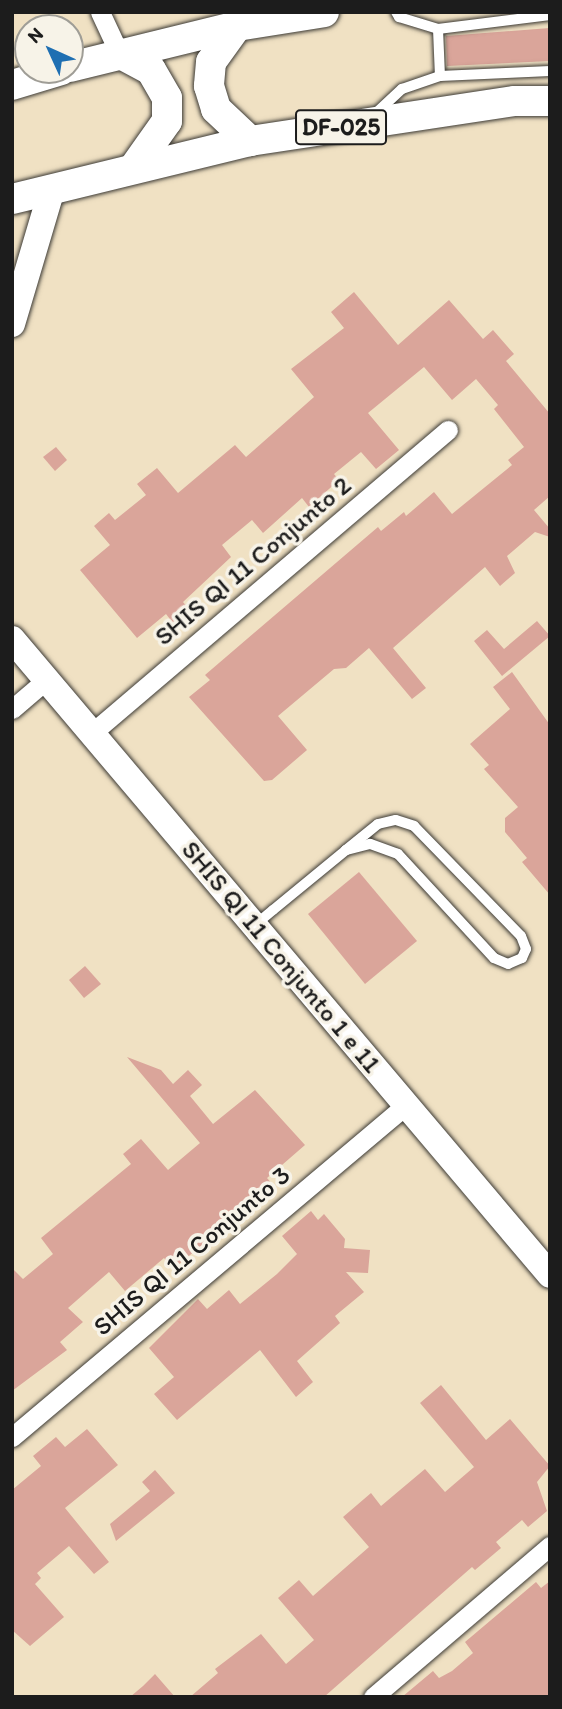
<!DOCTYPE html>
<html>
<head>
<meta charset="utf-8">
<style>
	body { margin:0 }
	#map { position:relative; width:562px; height:1709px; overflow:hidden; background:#f0e1c3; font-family:Itim,sans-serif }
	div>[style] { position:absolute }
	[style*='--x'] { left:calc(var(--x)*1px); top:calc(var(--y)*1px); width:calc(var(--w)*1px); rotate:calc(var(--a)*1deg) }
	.building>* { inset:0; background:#daa59a }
	.roads { filter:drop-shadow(0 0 2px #3c3a35) drop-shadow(0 0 2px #3c3a35) }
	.lane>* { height:10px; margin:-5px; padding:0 5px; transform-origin:5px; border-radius:5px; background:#fff }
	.street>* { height:19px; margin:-9.5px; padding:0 9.5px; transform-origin:9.5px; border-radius:9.5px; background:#fff }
	.secondary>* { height:26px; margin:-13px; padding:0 13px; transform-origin:13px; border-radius:13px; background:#fff }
	.primary>* { height:30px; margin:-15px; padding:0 15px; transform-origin:15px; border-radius:15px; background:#fff }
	span { translate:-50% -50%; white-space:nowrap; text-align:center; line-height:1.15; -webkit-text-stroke:7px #f7f3e8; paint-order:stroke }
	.shield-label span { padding:2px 5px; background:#f7f3e8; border:2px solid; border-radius:5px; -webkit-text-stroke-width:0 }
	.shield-label { font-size:24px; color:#1c1c1c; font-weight:700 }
	.street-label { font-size:26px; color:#1c1c1c }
	.frame { position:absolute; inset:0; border:14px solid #1c1c1c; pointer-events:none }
	.north { position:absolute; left:14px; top:14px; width:70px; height:70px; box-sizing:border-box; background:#f7f3e8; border:2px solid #9f9d96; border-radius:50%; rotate:315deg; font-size:19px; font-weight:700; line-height:28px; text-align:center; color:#1c1c1c }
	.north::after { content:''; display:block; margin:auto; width:24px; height:32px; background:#1f6fb2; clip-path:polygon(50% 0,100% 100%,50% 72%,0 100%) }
</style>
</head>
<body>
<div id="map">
	<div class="building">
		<div style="clip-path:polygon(550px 28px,550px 61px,447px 66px,446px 36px)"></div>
		<div style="clip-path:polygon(354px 292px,398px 345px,449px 300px,483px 339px,493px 330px,514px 354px,506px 361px,550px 414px,550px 496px,534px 510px,550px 529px,550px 537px,535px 532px,507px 556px,515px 573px,500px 586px,485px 567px,393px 648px,426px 688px,412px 699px,369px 648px,346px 668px,334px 669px,278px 716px,307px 750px,272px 780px,264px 781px,189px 697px,210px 680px,205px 675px,378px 527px,381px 531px,404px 512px,406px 516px,434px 492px,452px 514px,512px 465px,508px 460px,524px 447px,494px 409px,498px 405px,476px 379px,452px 400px,424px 367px,368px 413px,399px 450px,376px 469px,361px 452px,334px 474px,339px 480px,309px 507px,302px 498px,263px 533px,252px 520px,222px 545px,231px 557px,183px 602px,189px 609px,173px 623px,166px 614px,137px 638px,80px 570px,110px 545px,94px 526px,109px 513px,115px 520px,146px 495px,137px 484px,157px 468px,178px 493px,235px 445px,246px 457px,314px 397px,291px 369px,344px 328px,331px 312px)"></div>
		<div style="clip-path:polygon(56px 447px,67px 460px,55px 471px,43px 457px)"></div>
		<div style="clip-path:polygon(537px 621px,550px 636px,502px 676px,474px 641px,487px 630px,504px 649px)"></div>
		<div style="clip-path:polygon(512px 672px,550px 725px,550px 895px,522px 862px,527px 858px,505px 832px,505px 818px,518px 807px,484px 769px,489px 765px,470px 744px,510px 709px,493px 687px)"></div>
		<div style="clip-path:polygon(359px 872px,417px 941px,365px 984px,308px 914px)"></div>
		<div style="clip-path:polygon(85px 966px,101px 984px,84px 998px,69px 980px)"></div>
		<div style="clip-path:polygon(127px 1057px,161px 1070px,173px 1084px,188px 1070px,202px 1085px,190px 1096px,213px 1124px,255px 1090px,305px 1145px,267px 1178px,274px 1186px,173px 1269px,164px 1258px,125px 1291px,109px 1272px,68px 1308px,83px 1322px,60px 1342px,67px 1350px,12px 1391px,12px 1268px,23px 1279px,53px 1254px,41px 1238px,131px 1164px,123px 1154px,141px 1139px,168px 1170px,200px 1143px)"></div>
		<div style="clip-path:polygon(311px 1211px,318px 1220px,324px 1214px,345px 1239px,344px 1248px,370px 1250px,368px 1273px,346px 1272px,364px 1292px,335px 1316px,340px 1323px,297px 1361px,313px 1382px,296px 1397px,260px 1350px,177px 1420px,154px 1394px,174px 1377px,149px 1348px,198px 1299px,207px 1309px,229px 1290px,240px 1304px,277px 1274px,297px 1254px,282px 1236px)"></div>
		<div style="clip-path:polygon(441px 1385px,486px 1440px,510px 1419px,550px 1466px,537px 1482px,547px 1511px,528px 1527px,522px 1520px,496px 1542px,501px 1548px,475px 1570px,472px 1567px,324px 1697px,190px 1697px,218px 1673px,215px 1669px,261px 1634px,286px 1664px,314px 1640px,278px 1598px,299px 1580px,313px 1596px,369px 1547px,343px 1517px,371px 1493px,381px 1506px,425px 1469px,445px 1492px,474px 1467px,420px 1403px)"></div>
		<div style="clip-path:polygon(87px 1429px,118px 1465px,65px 1508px,109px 1562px,94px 1574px,69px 1546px,37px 1573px,41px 1578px,35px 1584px,64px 1617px,30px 1646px,12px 1630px,12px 1490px,41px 1466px,33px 1456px,56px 1437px,65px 1447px)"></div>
		<div style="clip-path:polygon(155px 1470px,175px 1493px,116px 1541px,110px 1524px,150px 1491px,142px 1482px)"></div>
		<div style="clip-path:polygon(550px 1581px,550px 1697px,402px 1697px,433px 1671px,439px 1678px,452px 1671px,473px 1653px,465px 1642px,536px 1582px,541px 1588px)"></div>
		<div style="clip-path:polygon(155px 1674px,175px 1697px,130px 1697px,143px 1686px)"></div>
	</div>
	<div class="roads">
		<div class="lane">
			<div style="--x:396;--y:12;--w:6;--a:59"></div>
			<div style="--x:399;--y:17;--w:41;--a:17.1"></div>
			<div style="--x:438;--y:29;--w:113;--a:-7.1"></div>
			<div style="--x:438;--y:29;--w:47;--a:87.6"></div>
			<div style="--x:375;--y:114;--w:37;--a:-43"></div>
			<div style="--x:402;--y:89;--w:40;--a:-18.9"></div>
			<div style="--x:440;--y:76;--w:110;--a:-2.6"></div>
			<div style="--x:255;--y:925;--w:23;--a:-40"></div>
			<div style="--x:273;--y:910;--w:94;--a:-39.4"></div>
			<div style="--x:346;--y:850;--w:41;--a:-39.1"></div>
			<div style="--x:378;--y:824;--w:18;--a:-13"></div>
			<div style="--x:396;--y:820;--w:19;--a:18"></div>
			<div style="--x:414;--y:826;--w:153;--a:45.8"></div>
			<div style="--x:521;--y:936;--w:14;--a:69"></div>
			<div style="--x:526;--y:949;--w:10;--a:114"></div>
			<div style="--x:522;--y:958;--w:15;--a:157"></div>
			<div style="--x:508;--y:964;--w:15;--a:-157"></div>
			<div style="--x:494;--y:958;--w:142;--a:-132.7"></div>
			<div style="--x:398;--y:854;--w:30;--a:-160"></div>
			<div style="--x:370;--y:844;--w:25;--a:166"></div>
		</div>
		<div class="street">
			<div style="--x:100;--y:12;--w:45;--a:65.1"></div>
			<div style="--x:12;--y:709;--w:45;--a:-40.5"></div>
			<div style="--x:93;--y:732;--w:466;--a:-40.4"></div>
			<div style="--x:12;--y:1437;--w:515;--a:-40.12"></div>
			<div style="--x:373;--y:1697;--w:233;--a:-40.5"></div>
		</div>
		<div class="secondary">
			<div style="--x:12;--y:324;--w:141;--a:-73.5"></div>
			<div style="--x:12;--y:639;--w:833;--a:49.77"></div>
		</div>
		<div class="primary">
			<div style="--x:237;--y:26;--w:44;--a:125.8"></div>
			<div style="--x:211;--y:62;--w:24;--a:95"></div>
			<div style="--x:209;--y:86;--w:24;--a:73"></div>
			<div style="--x:216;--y:109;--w:47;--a:43.3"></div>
			<div style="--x:119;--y:53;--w:36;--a:28"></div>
			<div style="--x:151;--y:70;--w:32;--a:60"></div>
			<div style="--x:167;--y:98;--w:23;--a:90"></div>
			<div style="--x:167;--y:121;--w:55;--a:125.4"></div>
			<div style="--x:70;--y:67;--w:172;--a:-13.8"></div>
			<div style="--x:237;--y:26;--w:88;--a:-9.1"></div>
			<div style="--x:12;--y:85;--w:51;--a:-17"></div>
			<div style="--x:12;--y:199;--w:245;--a:-13.7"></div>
			<div style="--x:250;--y:141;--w:268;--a:-8.6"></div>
			<div style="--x:515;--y:101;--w:35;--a:0"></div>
		</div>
	</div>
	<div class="shield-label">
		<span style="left:341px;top:127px">DF-025</span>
	</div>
	<div class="street-label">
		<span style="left:253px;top:561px;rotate:-40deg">SHIS QI 11 Conjunto 2</span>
		<span style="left:281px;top:957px;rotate:50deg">SHIS QI 11 Conjunto 1 e 11</span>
		<span style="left:192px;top:1251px;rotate:-40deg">SHIS QI 11 Conjunto 3</span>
	</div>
	<div class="frame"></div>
	<div class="north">N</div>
</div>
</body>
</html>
